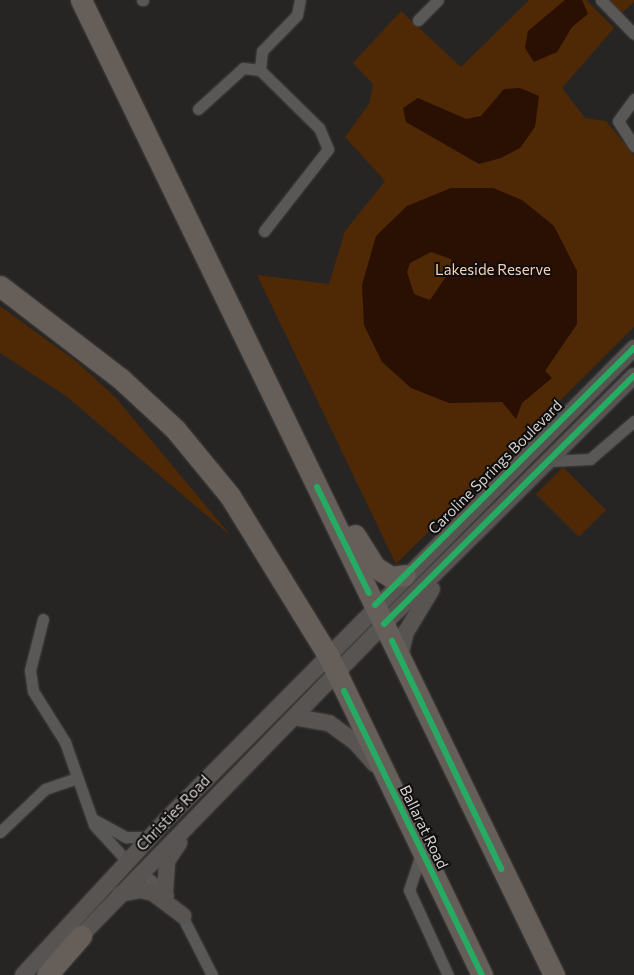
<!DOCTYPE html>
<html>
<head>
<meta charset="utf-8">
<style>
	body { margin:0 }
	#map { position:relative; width:634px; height:975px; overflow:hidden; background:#272523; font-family:Commissioner,sans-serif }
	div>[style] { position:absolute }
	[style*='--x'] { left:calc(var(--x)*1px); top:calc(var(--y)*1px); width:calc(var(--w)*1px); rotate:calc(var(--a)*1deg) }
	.green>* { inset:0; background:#4f2806 }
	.water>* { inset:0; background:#2a0f03 }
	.roads { filter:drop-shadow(0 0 1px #434140) drop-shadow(0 0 1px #434140) }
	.street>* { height:11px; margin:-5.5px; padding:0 5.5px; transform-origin:5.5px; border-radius:5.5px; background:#5a5856 }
	.secondary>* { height:16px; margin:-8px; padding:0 8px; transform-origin:8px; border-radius:8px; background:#575451 }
	.highway>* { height:21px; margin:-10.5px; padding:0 10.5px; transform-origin:10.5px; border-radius:10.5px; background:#665e59 }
	.cycleway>* { height:6px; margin:-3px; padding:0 3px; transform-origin:3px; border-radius:3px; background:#26ab63 }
	span { translate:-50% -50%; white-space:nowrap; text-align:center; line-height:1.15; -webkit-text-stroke:4px #0f0e0d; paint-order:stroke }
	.park-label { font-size:15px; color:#f4d0b9 }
	.street-label { font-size:15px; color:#d4d1d0 }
</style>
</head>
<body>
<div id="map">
	<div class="green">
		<div style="clip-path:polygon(529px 0,586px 0,614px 28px,562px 88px,585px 118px,606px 121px,634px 155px,634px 327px,396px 564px,257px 275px,329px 284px,345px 231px,385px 181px,345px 137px,369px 104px,373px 84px,353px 63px,401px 11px,461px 67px)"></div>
		<div style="clip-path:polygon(609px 0,634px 0,634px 2px,622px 13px)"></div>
		<div style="clip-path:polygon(0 306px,77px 362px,116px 398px,231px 536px,66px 396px,0 353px)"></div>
		<div style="clip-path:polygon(563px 467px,606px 510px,579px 537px,536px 494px)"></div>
	</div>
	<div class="water">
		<div style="clip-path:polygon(565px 0,582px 0,588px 14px,572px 27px,557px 52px,534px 62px,525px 48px,528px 31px)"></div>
		<div style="clip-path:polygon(520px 88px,539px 96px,535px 127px,520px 148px,501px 158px,479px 164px,406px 122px,403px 108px,418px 98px,466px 119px,481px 116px,504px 89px)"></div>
		<div style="clip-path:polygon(evenodd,451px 188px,493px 188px,522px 200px,554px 226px,577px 271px,577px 324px,545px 371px,552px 378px,522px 403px,516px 419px,502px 402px,449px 403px,411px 388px,382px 362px,364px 325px,362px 285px,376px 236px,407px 206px,451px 188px,431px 252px,451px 259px,454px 265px,430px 300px,414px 294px,407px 272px,410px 263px,431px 252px)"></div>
	</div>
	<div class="roads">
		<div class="street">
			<div style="--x:142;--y:0;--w:1;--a:0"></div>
			<div style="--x:601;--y:0;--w:47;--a:45.9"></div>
			<div style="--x:418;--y:20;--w:28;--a:-45"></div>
			<div style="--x:634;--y:99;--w:27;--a:126"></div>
			<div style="--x:618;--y:121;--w:30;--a:57"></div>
			<div style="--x:198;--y:109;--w:61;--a:-42.3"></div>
			<div style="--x:243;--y:68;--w:17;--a:7"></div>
			<div style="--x:264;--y:231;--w:104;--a:-52"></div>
			<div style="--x:328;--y:149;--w:23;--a:-113"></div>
			<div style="--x:319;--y:128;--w:83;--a:-135.5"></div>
			<div style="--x:260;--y:70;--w:19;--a:-84"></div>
			<div style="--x:262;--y:51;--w:50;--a:-45.8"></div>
			<div style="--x:297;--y:15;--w:15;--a:-79"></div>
			<div style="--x:548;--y:461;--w:42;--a:-2.7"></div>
			<div style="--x:590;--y:459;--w:58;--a:-40.8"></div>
			<div style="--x:43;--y:619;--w:53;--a:104.3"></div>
			<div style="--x:30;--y:670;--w:21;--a:82"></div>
			<div style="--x:33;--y:691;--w:60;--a:57.9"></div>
			<div style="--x:65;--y:742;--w:88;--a:70.7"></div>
			<div style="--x:94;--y:825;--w:49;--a:47.5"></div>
			<div style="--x:93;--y:819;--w:38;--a:29"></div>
			<div style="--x:126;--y:837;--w:23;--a:0"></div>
			<div style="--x:0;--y:832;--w:62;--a:-43.7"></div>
			<div style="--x:45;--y:789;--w:34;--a:-19"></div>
			<div style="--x:422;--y:851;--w:41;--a:108.4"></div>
			<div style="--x:409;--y:890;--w:94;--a:65.4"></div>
			<div style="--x:141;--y:872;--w:35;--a:40"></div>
			<div style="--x:179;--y:910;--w:73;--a:63.1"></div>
		</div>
		<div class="secondary">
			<div style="--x:400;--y:657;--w:26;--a:-77"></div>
			<div style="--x:406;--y:632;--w:50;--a:-58.8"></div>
			<div style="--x:294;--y:717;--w:36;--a:10"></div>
			<div style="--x:329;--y:723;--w:31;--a:36"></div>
			<div style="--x:354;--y:741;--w:31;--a:48"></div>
			<div style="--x:165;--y:892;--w:31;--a:-86"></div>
			<div style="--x:167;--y:861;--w:22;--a:-56"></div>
			<div style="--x:120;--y:894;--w:20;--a:-11"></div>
			<div style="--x:140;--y:890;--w:13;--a:13"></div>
			<div style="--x:153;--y:893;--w:38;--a:37"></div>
			<div style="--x:74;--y:943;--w:445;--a:-45.8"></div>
			<div style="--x:384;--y:624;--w:352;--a:-44.8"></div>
			<div style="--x:23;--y:975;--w:209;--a:-47.3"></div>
			<div style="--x:165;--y:821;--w:666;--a:-45.24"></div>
		</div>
		<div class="highway">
			<div style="--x:81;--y:0;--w:1084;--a:64.12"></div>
			<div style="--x:0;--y:286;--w:151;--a:37.5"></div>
			<div style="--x:120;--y:378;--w:75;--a:42.8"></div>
			<div style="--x:175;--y:429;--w:87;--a:50.6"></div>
			<div style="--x:230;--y:496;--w:189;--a:58.4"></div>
			<div style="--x:329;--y:657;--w:353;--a:64.3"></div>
			<div style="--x:355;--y:535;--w:38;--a:58"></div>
			<div style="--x:375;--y:567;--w:19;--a:32"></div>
			<div style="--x:391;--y:577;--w:14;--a:-8"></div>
			<div style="--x:47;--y:975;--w:52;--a:-48.9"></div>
		</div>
	</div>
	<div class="cycleway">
		<div style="--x:317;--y:487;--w:118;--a:63.9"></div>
		<div style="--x:375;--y:605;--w:365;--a:-44.8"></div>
		<div style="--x:384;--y:624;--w:352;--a:-44.8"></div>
		<div style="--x:392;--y:641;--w:253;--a:64.4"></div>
		<div style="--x:344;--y:691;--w:316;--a:64.1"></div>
	</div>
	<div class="park-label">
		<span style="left:493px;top:270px">Lakeside Reserve</span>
	</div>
	<div class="street-label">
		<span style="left:495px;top:467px;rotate:-45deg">Caroline Springs Boulevard</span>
		<span style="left:173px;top:813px;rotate:-46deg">Christies Road</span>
		<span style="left:424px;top:827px;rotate:64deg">Ballarat Road</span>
	</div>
</div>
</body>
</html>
